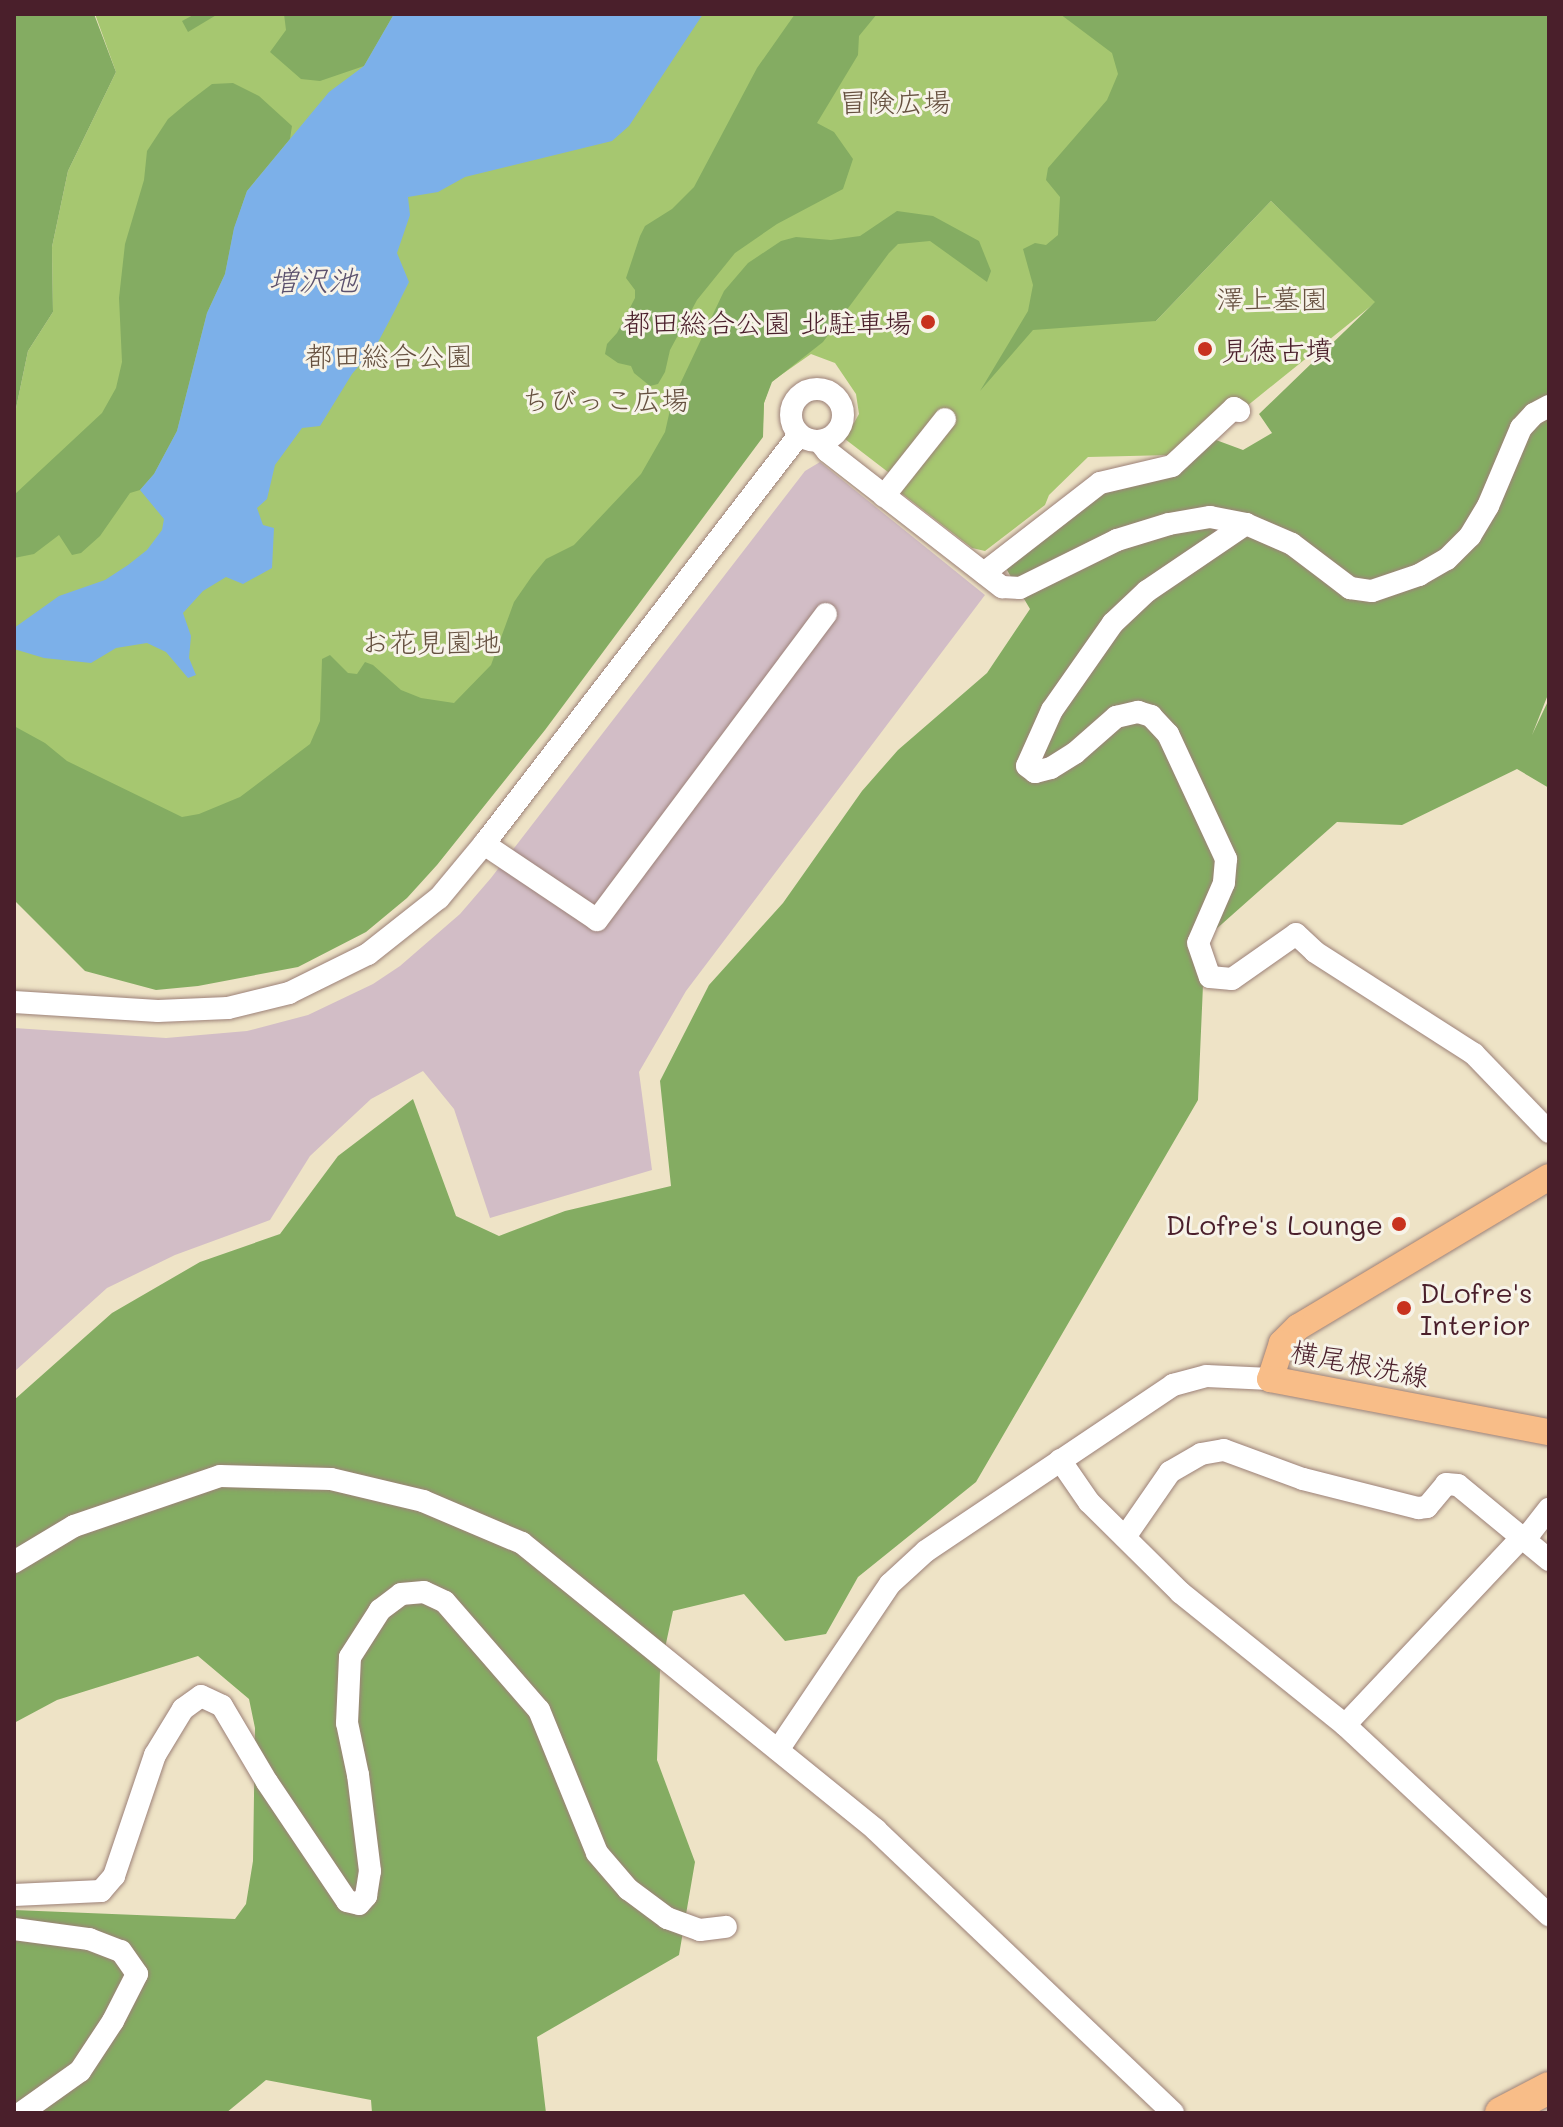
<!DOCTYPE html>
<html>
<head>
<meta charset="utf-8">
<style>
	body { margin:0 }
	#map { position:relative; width:1563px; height:2127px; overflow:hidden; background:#eee3c6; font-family:Mali,"Klee One",sans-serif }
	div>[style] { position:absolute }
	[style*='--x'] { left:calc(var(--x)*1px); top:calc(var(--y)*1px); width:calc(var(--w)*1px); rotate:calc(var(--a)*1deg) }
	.industrial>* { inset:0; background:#d2bdc6 }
	.green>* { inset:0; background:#a6c770 }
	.forest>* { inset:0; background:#84ac62 }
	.water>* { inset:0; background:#7cb0e9 }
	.roads { filter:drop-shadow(0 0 2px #9c8178) drop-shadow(0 0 2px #9c8178) }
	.minor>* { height:22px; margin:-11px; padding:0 11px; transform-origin:11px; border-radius:11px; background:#fff }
	.minor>.ring { margin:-11px; padding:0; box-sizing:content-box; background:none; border:22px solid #fff; border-radius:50% }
	.major>* { height:26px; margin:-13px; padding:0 13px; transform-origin:13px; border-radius:13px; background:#f8bd88 }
	.highway>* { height:32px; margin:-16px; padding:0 16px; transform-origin:16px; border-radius:16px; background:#f8bd88 }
	.dots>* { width:22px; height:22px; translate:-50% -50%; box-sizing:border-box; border:4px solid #f7f3e8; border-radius:50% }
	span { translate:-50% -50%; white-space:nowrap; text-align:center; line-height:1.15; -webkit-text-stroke:6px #f7f3e8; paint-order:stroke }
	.park-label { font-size:28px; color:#665140 }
	.poi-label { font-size:28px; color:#4a1f2b }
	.right { translate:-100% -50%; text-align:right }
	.left { translate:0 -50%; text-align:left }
	.street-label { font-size:28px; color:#4a1f2b }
	.water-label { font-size:30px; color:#5c526e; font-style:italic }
	.frame { position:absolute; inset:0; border:16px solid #4a1f2b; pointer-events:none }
</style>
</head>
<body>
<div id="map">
	<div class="industrial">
		<div style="clip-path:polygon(820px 462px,985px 595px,686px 991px,639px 1072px,652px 1170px,490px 1218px,454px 1109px,423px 1071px,371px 1099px,310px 1156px,270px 1220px,175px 1255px,107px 1288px,14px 1372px,14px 1028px,166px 1038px,247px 1031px,308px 1015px,373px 984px,400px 966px,460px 914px,491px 878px,805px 471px)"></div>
	</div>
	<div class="green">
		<div style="clip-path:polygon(95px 14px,1141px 14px,1156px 321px,1271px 201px,1376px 302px,1247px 406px,1233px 397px,1171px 455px,1088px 457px,1049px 495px,1045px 505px,985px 551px,972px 548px,896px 489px,901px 482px,845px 439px,859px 414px,856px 394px,835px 363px,811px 354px,771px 382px,764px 403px,763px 424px,519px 755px,14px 885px,14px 418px,28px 351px,53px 312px,52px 247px,68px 171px,116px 72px)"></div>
	</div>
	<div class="forest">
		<div style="clip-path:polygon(14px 14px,94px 14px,116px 72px,68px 171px,52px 247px,53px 312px,28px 351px,14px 418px)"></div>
		<div style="clip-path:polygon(195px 14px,218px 14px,188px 32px,182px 21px)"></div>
		<div style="clip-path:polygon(284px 14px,394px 14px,364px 66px,320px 81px,301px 79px,270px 52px,286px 30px)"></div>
		<div style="clip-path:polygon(795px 14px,877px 14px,859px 36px,858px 55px,817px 123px,834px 132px,853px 159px,843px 189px,777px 224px,735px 253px,697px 300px,670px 350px,665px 372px,658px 384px,650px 386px,634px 373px,631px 366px,618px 363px,605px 354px,607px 344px,617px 333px,635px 298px,635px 290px,626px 278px,640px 236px,645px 226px,672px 209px,694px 187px,757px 68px)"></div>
		<div style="clip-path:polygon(1060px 14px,1549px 14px,1549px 692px,1532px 735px,1549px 699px,1549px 788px,1517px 769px,1402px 825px,1337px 822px,1205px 939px,1198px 1100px,976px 1482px,858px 1577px,826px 1634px,785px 1641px,744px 1594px,673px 1611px,660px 1671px,657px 1760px,695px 1862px,679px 1955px,537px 2037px,546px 2113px,372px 2113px,371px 2100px,266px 2080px,226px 2113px,14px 2113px,14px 1910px,235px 1919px,246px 1904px,253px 1861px,255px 1728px,249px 1699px,198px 1656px,57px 1700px,14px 1723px,14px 1400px,112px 1313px,200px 1262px,280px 1234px,338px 1156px,413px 1099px,456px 1216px,499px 1236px,565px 1211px,671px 1186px,660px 1081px,709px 985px,783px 903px,862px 791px,898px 750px,987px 673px,1030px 609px,1004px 565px,1101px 490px,1216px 440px,1243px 450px,1272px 433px,1259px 414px,1375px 302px,1271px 201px,1156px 321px,1033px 330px,980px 391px,1028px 311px,1033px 285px,1023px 249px,1035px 243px,1046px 245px,1058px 235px,1060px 197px,1046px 180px,1048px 168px,1107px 100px,1118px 74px,1112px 53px)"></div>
		<div style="clip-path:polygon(233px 83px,259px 96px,292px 126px,290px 139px,247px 191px,234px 229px,225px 274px,207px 313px,177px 431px,154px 474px,140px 490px,130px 493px,100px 536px,81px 553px,72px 555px,59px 535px,34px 554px,14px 558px,14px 495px,102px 413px,116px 388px,122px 362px,119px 298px,125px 244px,144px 180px,147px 151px,168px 119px,187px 103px,212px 84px)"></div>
		<div style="clip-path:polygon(897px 211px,933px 216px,979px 241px,991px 271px,987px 282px,930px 241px,898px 244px,889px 253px,823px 342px,772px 382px,764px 403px,763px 437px,545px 730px,437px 865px,407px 898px,366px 932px,298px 967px,198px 986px,156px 990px,85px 971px,14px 900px,14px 726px,45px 743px,67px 761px,182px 817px,199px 814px,240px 797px,310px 744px,320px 721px,322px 659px,330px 655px,348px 673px,357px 674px,365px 662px,373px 665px,401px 690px,421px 698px,454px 703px,491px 665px,514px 602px,532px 576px,546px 559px,574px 545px,641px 474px,665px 432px,672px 401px,724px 291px,748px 263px,781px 241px,796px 237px,831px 240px,860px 236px)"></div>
	</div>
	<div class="water">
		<div style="clip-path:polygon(394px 14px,703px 14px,629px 126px,612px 141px,465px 177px,438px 192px,408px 197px,410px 215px,397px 253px,409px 282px,394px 312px,376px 346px,352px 374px,320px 426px,302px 428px,275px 465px,267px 499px,257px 508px,263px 525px,274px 528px,272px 568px,243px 584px,226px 577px,203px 591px,183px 613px,191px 636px,189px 658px,196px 675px,188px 678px,166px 652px,147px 643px,116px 648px,91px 663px,44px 658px,14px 649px,14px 628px,59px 596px,105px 580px,128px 565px,147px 550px,162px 530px,164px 519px,140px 490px,154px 474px,177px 431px,207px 313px,225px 274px,234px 228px,247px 191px,329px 92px,364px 66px)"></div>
	</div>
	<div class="roads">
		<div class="minor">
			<div class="ring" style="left:791px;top:389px;width:30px;height:30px"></div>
			<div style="--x:819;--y:441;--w:13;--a:51"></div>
			<div style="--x:827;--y:451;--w:222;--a:37.9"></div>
			<div style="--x:1002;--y:587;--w:18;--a:3"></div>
			<div style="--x:1020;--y:588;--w:108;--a:-26.3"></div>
			<div style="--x:1117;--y:540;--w:54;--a:-17.1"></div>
			<div style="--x:1169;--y:524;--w:42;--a:-9.7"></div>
			<div style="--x:1210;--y:517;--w:37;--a:11"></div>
			<div style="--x:1246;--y:524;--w:50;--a:23.5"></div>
			<div style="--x:1292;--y:544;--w:73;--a:37.2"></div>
			<div style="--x:1350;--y:588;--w:22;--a:8"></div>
			<div style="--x:1372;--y:591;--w:50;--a:-18.8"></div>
			<div style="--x:1419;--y:575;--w:32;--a:-30"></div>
			<div style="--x:1447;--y:559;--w:33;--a:-45"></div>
			<div style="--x:1470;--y:536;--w:35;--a:-59"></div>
			<div style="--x:1488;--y:506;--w:85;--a:-67.1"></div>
			<div style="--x:1521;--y:428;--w:19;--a:-47"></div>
			<div style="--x:1534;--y:414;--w:17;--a:-28"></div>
			<div style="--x:884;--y:496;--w:98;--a:-51.6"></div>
			<div style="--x:1246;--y:524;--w:120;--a:145.9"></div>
			<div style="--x:1147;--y:591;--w:47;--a:136.7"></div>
			<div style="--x:1113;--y:623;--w:106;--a:125"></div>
			<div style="--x:1052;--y:710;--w:61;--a:114.1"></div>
			<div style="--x:1027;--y:766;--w:10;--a:37"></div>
			<div style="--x:1035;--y:772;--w:16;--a:-14"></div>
			<div style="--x:1051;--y:768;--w:28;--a:-32"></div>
			<div style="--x:1075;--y:753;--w:55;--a:-41.3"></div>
			<div style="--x:1116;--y:717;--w:23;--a:-13"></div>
			<div style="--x:1138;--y:712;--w:14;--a:17"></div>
			<div style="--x:1151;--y:716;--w:25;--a:47"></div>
			<div style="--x:1168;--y:734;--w:138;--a:65.1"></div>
			<div style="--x:1226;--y:859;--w:24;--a:95"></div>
			<div style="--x:1224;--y:883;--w:65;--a:113.4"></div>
			<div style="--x:1198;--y:943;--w:36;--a:71"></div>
			<div style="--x:1210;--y:977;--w:22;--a:5"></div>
			<div style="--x:1232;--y:979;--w:78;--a:-35.1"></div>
			<div style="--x:1296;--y:934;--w:26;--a:43"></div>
			<div style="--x:1315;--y:952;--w:189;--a:32.7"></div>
			<div style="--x:1474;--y:1054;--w:108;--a:46.1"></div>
			<div style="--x:984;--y:573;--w:147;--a:-37.8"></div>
			<div style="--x:1100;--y:483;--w:74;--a:-13.3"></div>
			<div style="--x:1172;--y:466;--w:85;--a:-43.1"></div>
			<div style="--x:1234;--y:408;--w:6;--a:31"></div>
			<div style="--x:484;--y:844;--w:136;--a:33.9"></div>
			<div style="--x:597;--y:920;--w:382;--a:-53.2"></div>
			<div style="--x:14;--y:1002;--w:144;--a:3.6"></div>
			<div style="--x:158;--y:1011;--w:70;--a:-2.5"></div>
			<div style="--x:228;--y:1008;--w:63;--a:-13.8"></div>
			<div style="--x:289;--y:993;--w:88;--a:-26.3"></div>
			<div style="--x:368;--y:954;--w:90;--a:-38.3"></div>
			<div style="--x:439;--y:898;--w:70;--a:-50.2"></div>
			<div style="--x:484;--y:844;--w:516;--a:-52.4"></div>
			<div style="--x:1060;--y:1460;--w:51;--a:55.4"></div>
			<div style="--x:1089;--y:1502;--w:129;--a:44.7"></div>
			<div style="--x:1181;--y:1593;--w:211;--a:38.8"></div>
			<div style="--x:1345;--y:1725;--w:279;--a:43"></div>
			<div style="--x:1125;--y:1537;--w:79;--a:-55.3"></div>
			<div style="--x:1170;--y:1472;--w:36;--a:-30"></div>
			<div style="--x:1201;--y:1454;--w:23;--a:-10"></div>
			<div style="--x:1224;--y:1450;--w:84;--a:20.2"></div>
			<div style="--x:1303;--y:1479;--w:119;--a:14.2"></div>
			<div style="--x:1418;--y:1508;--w:9;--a:-6"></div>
			<div style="--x:1427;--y:1507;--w:30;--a:-50"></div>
			<div style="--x:1446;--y:1484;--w:12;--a:5"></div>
			<div style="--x:1458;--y:1485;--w:118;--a:39.5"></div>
			<div style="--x:14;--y:1562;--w:70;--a:-31"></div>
			<div style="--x:74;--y:1526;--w:154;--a:-18.9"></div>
			<div style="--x:220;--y:1476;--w:111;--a:1.5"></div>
			<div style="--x:331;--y:1479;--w:95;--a:13.4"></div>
			<div style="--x:423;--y:1501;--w:108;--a:23"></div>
			<div style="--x:522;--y:1543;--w:456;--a:39"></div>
			<div style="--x:876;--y:1830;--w:410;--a:43.6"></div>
			<div style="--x:1345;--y:1725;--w:260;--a:-46.7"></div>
			<div style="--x:1523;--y:1536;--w:8;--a:-23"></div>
			<div style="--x:1530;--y:1533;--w:31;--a:-52"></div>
			<div style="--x:778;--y:1750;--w:200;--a:-56"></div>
			<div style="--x:890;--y:1584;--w:49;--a:-42.5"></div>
			<div style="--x:926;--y:1551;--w:298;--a:-33.9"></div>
			<div style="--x:1173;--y:1385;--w:35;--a:-15"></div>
			<div style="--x:1207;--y:1376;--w:63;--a:2.7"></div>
			<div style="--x:14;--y:1895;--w:87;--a:-2.6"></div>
			<div style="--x:101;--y:1891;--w:20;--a:-49"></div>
			<div style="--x:114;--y:1876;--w:128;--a:-71.3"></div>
			<div style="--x:155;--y:1755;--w:54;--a:-58.7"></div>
			<div style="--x:183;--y:1709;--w:22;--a:-36"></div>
			<div style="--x:201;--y:1696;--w:23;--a:25"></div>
			<div style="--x:222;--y:1706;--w:88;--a:59.4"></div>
			<div style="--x:267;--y:1782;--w:143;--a:56.1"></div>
			<div style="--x:347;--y:1901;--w:12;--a:14"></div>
			<div style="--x:359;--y:1904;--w:11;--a:-49"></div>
			<div style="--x:366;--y:1896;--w:25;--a:-81"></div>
			<div style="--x:370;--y:1871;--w:97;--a:-97.1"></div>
			<div style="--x:358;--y:1775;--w:53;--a:-101.9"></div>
			<div style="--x:347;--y:1723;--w:66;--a:-87.4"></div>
			<div style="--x:350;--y:1657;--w:56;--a:-57.4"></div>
			<div style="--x:380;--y:1610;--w:26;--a:-37"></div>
			<div style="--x:401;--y:1594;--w:23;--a:-5"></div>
			<div style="--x:424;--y:1592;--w:23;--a:25"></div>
			<div style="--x:445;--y:1602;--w:143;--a:49"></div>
			<div style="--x:539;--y:1710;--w:154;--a:67.9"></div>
			<div style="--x:597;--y:1853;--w:48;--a:49.3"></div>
			<div style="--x:628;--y:1889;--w:49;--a:36.6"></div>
			<div style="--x:667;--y:1918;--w:35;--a:20"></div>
			<div style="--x:700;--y:1930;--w:26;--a:-7"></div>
			<div style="--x:14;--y:1929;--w:76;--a:7.6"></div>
			<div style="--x:89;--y:1939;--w:34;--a:21"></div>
			<div style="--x:121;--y:1951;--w:28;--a:55"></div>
			<div style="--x:137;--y:1974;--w:53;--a:117.1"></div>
			<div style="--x:113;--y:2021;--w:60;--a:123.4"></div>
			<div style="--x:80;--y:2071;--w:72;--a:144.6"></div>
		</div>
		<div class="major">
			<div style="--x:1549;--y:1177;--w:292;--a:149.1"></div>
			<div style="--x:1298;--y:1327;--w:23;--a:135"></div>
			<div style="--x:1282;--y:1343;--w:38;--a:108"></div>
			<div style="--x:1270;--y:1379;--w:284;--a:10.8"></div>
		</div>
		<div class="highway">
			<div style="--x:1501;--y:2113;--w:54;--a:-27.5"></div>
		</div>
	</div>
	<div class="dots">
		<div style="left:928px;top:322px;background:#c8321e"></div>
		<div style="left:1205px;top:349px;background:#c8321e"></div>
		<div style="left:1399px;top:1224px;background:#c8321e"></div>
		<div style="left:1404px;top:1308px;background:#c8321e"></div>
	</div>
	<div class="park-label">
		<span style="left:895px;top:101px">冒険広場</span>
		<span style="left:1272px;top:298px">澤上墓園</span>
		<span style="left:389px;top:355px">都田総合公園</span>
		<span style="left:605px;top:399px">ちびっこ広場</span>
		<span style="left:431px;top:641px">お花見園地</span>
	</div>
	<div class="poi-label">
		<span class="right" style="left:912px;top:322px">都田総合公園 北駐車場</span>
		<span class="left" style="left:1221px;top:349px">見徳古墳</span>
		<span class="right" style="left:1383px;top:1224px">DLofre's Lounge</span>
		<span class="left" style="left:1420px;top:1308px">DLofre's<br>Interior</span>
	</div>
	<div class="street-label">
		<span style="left:1360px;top:1363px;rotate:11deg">横尾根洗線</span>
	</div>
	<div class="water-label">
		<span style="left:313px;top:279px">増沢池</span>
	</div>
	<div class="frame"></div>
</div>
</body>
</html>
